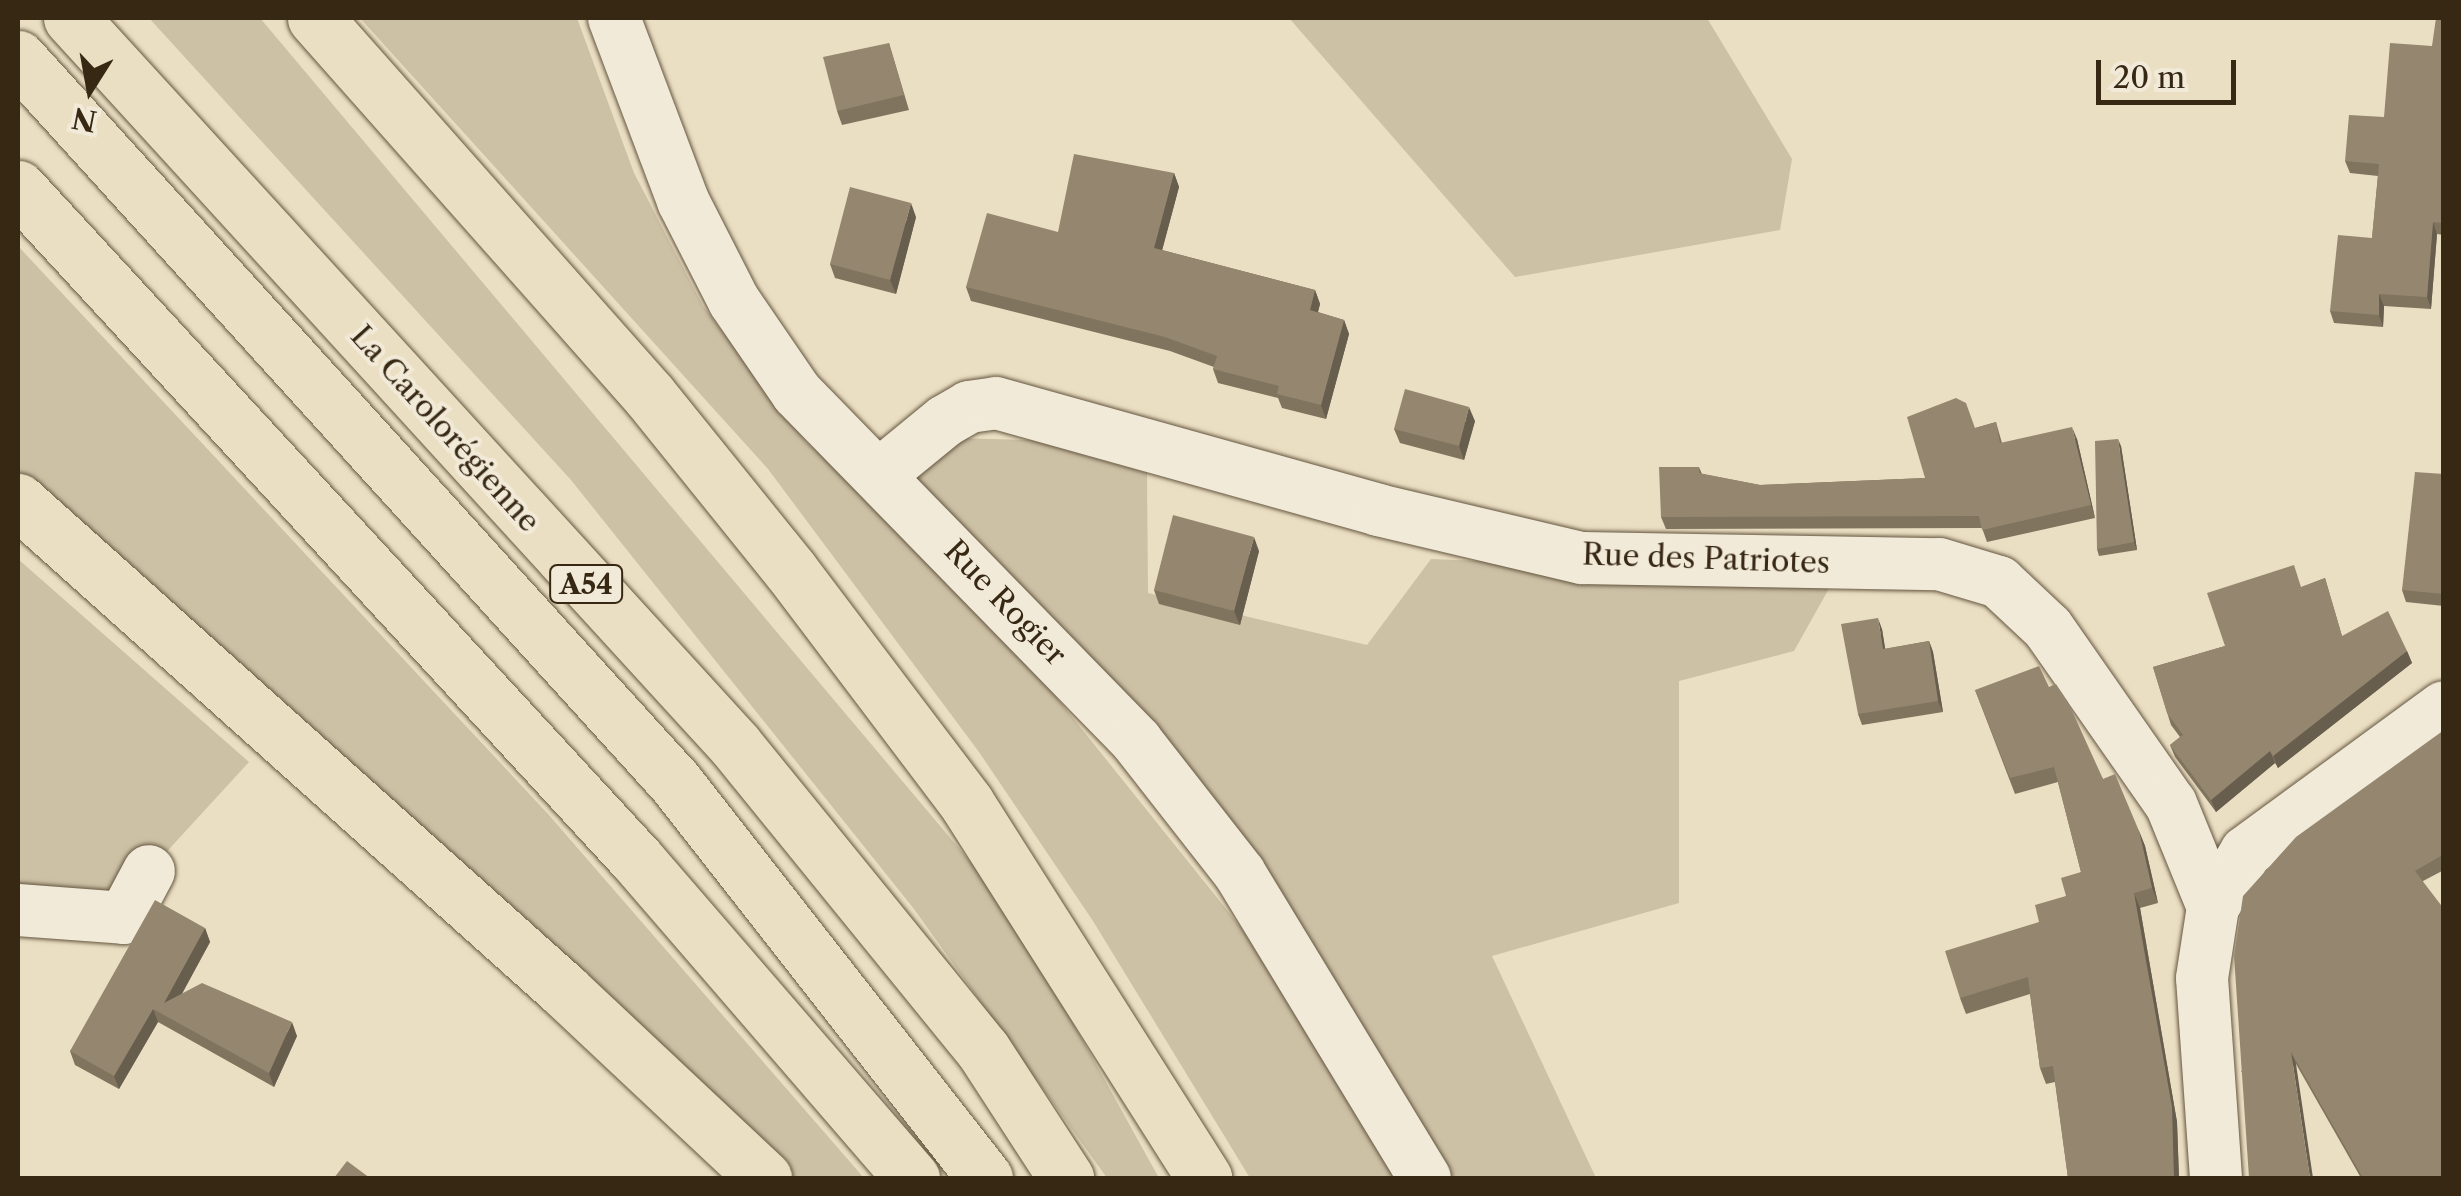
<!DOCTYPE html>
<html>
<head>
<meta charset="utf-8">
<style>
	body { margin:0 }
	#map { position:relative; width:2461px; height:1196px; overflow:hidden; background:#ebdfc3; font-family:"Libre Caslon Text",serif }
	div>[style] { position:absolute }
	[style*='--x'] { left:calc(var(--x)*1px); top:calc(var(--y)*1px); width:calc(var(--w)*1px); rotate:calc(var(--a)*1deg) }
	.green>* { inset:0; background:#ccc0a5 }
	.roads { filter:drop-shadow(0 0 2px #645640) drop-shadow(0 0 2px #645640) }
	.street>* { height:52px; margin:-26px; padding:0 26px; transform-origin:26px; border-radius:26px; background:#f2ead8 }
	.highway>* { height:55px; margin:-27.5px; padding:0 27.5px; transform-origin:27.5px; border-radius:27.5px; background:#ebdfc3 }
	.wall>* { inset:0; background:#80745f }
	.shaded-wall>* { inset:0; background:#685e4e }
	.building>* { inset:0; background:#95876f }
	span { translate:-50% -50%; white-space:nowrap; text-align:center; line-height:1.15; -webkit-text-stroke:8px #f2ead8; paint-order:stroke }
	.shield-label span { padding:2px 8px; background:#f2ead8; border:2px solid; border-radius:8px; -webkit-text-stroke-width:0 }
	.shield-label { font-size:28px; color:#372814; font-weight:700 }
	.street-label { font-size:30px; color:#372814 }
	.frame { position:absolute; inset:0; border:20px solid #372814; pointer-events:none }
	.north { position:absolute; left:40px; top:40px; width:100px; height:100px; -webkit-text-stroke:8px #f2ead8; paint-order:stroke; rotate:191deg; font-size:28px; font-weight:700; line-height:40px; text-align:center; color:#372814 }
	.north::after { content:''; display:block; margin:auto; width:35px; height:45px; background:#372814; clip-path:polygon(50% 0,100% 100%,50% 72%,0 100%) }
	.scale { position:absolute; left:2096px; top:60px; width:140px; height:45px; box-sizing:border-box; border:5px solid #372814; border-top:0; padding-left:12px; font-size:30px; line-height:35px; white-space:nowrap; color:#372814; -webkit-text-stroke:8px #f2ead8; paint-order:stroke }
</style>
</head>
<body>
<div id="map">
	<div class="green">
		<div style="clip-path:polygon(149px 18px,260px 18px,1010px 909px,1159px 1178px,1107px 1178px,914px 909px,571px 480px)"></div>
		<div style="clip-path:polygon(360px 18px,577px 18px,634px 173px,703px 306px,806px 442px,943px 556px,1259px 950px,1395px 1178px,1250px 1178px,1093px 921px,979px 752px,768px 469px)"></div>
		<div style="clip-path:polygon(1289px 18px,1707px 18px,1792px 159px,1780px 230px,1515px 277px)"></div>
		<div style="clip-path:polygon(18px 246px,548px 814px,864px 1178px,785px 1178px,18px 474px)"></div>
		<div style="clip-path:polygon(951px 438px,1031px 440px,1147px 473px,1148px 593px,1367px 645px,1431px 559px,1836px 576px,1794px 651px,1679px 681px,1679px 903px,1492px 956px,1596px 1178px,1425px 1178px,1297px 966px,879px 475px)"></div>
		<div style="clip-path:polygon(18px 559px,249px 762px,149px 871px,124px 918px,18px 910px)"></div>
	</div>
	<div class="roads">
		<div class="street">
			<div style="--x:614;--y:18;--w:196;--a:69.3"></div>
			<div style="--x:683;--y:201;--w:112;--a:63"></div>
			<div style="--x:734;--y:301;--w:112;--a:55.6"></div>
			<div style="--x:797;--y:393;--w:487;--a:45.7"></div>
			<div style="--x:1137;--y:742;--w:167;--a:52"></div>
			<div style="--x:1240;--y:874;--w:356;--a:58.7"></div>
			<div style="--x:879;--y:475;--w:85;--a:-39.3"></div>
			<div style="--x:945;--y:421;--w:28;--a:-30"></div>
			<div style="--x:969;--y:407;--w:27;--a:-8"></div>
			<div style="--x:996;--y:403;--w:397;--a:15.6"></div>
			<div style="--x:1378;--y:510;--w:209;--a:13.3"></div>
			<div style="--x:1581;--y:558;--w:358;--a:1"></div>
			<div style="--x:1939;--y:564;--w:63;--a:16.7"></div>
			<div style="--x:1999;--y:582;--w:67;--a:43.2"></div>
			<div style="--x:2048;--y:628;--w:215;--a:55.1"></div>
			<div style="--x:2171;--y:804;--w:111;--a:67.8"></div>
			<div style="--x:18;--y:910;--w:106;--a:4.3"></div>
			<div style="--x:124;--y:918;--w:53;--a:-62"></div>
			<div style="--x:2216;--y:1178;--w:200;--a:-94"></div>
			<div style="--x:2202;--y:978;--w:72;--a:-81.2"></div>
			<div style="--x:2213;--y:907;--w:64;--a:-59"></div>
			<div style="--x:2246;--y:852;--w:245;--a:-36.2"></div>
		</div>
		<div class="highway">
			<div style="--x:71;--y:18;--w:985;--a:47.59"></div>
			<div style="--x:735;--y:745;--w:393;--a:50.9"></div>
			<div style="--x:983;--y:1050;--w:153;--a:57"></div>
			<div style="--x:315;--y:18;--w:504;--a:48.46"></div>
			<div style="--x:649;--y:395;--w:226;--a:51.1"></div>
			<div style="--x:791;--y:571;--w:292;--a:52.9"></div>
			<div style="--x:967;--y:804;--w:443;--a:57.6"></div>
			<div style="--x:18;--y:58;--w:978;--a:47.78"></div>
			<div style="--x:675;--y:782;--w:503;--a:51.95"></div>
			<div style="--x:18;--y:188;--w:916;--a:47.34"></div>
			<div style="--x:639;--y:862;--w:418;--a:49.2"></div>
			<div style="--x:18;--y:501;--w:734;--a:41.85"></div>
			<div style="--x:565;--y:991;--w:273;--a:43.2"></div>
		</div>
	</div>
	<div class="wall">
		<div style="clip-path:polygon(2237px 18px,2298px 18px,2298px 20px)"></div>
		<div style="clip-path:polygon(2444px 18px,2444px 235px,2437px 234px,2431px 309px,2384px 306px,2383px 327px,2334px 323px,2330px 311px,2372px 238px,2378px 176px,2350px 173px,2345px 161px,2384px 117px,2432px 46px)"></div>
		<div style="clip-path:polygon(889px 43px,909px 110px,842px 125px,837px 111px)"></div>
		<div style="clip-path:polygon(1174px 173px,1179px 187px,1162px 250px,1315px 290px,1320px 304px,1318px 312px,1344px 320px,1349px 334px,1326px 419px,1282px 408px,1278px 398px,1218px 383px,1213px 369px,1214px 367px,1170px 351px,971px 301px,966px 287px,1058px 232px)"></div>
		<div style="clip-path:polygon(916px 217px,896px 294px,835px 278px,830px 264px)"></div>
		<div style="clip-path:polygon(1475px 421px,1464px 460px,1400px 443px,1394px 429px)"></div>
		<div style="clip-path:polygon(1996px 422px,2002px 443px,2077px 439px,2095px 518px,1987px 542px,1982px 528px,1666px 529px,1661px 517px,1699px 467px,1702px 474px,1760px 485px,1925px 478px,1975px 428px)"></div>
		<div style="clip-path:polygon(2121px 446px,2137px 550px,2099px 556px,2097px 549px)"></div>
		<div style="clip-path:polygon(2444px 474px,2444px 606px,2406px 602px,2402px 590px)"></div>
		<div style="clip-path:polygon(1259px 551px,1240px 625px,1159px 604px,1154px 590px)"></div>
		<div style="clip-path:polygon(2325px 578px,2342px 636px,2407px 651px,2412px 663px,2278px 768px,2275px 763px,2216px 812px,2175px 757px,2170px 745px,2180px 737px,2171px 725px,2153px 667px,2225px 646px,2302px 587px)"></div>
		<div style="clip-path:polygon(1882px 629px,1885px 649px,1929px 641px,1933px 652px,1943px 712px,1862px 725px,1858px 714px)"></div>
		<div style="clip-path:polygon(2049px 687px,2103px 779px,2139px 831px,2145px 846px,2158px 903px,2140px 908px,2177px 1122px,2179px 1178px,2068px 1178px,2055px 1082px,2046px 1084px,2040px 1068px,2030px 994px,1966px 1014px,1960px 998px,2066px 896px,2081px 872px,2058px 782px,2015px 794px,1975px 690px)"></div>
		<div style="clip-path:polygon(2444px 730px,2444px 870px,2423px 881px,2444px 1178px,2361px 1178px,2296px 1064px,2241px 1072px)"></div>
		<div style="clip-path:polygon(205px 928px,210px 942px,182px 994px,297px 1036px,274px 1087px,158px 1022px,119px 1089px,75px 1065px,70px 1051px)"></div>
	</div>
	<div class="shaded-wall">
		<div style="clip-path:polygon(1174px 173px,1179px 187px,1159px 262px,1154px 248px)"></div>
		<div style="clip-path:polygon(911px 203px,916px 217px,896px 294px,890px 280px)"></div>
		<div style="clip-path:polygon(2433px 222px,2437px 234px,2431px 309px,2427px 297px)"></div>
		<div style="clip-path:polygon(1315px 290px,1320px 304px,1315px 323px,1310px 310px)"></div>
		<div style="clip-path:polygon(2379px 294px,2384px 306px,2383px 327px,2379px 315px)"></div>
		<div style="clip-path:polygon(1344px 320px,1349px 334px,1326px 419px,1321px 405px)"></div>
		<div style="clip-path:polygon(1469px 407px,1475px 421px,1464px 460px,1459px 446px)"></div>
		<div style="clip-path:polygon(2072px 427px,2077px 439px,2095px 518px,2091px 505px)"></div>
		<div style="clip-path:polygon(2118px 439px,2121px 446px,2137px 550px,2134px 542px)"></div>
		<div style="clip-path:polygon(1254px 537px,1259px 551px,1240px 625px,1234px 611px)"></div>
		<div style="clip-path:polygon(1878px 618px,1882px 629px,1887px 660px,1883px 649px)"></div>
		<div style="clip-path:polygon(1929px 641px,1933px 652px,1943px 712px,1938px 701px)"></div>
		<div style="clip-path:polygon(2407px 651px,2412px 663px,2278px 768px,2273px 756px)"></div>
		<div style="clip-path:polygon(2270px 751px,2275px 763px,2216px 812px,2211px 800px)"></div>
		<div style="clip-path:polygon(2139px 831px,2145px 846px,2158px 903px,2152px 888px)"></div>
		<div style="clip-path:polygon(2134px 893px,2140px 908px,2177px 1122px,2179px 1178px,2174px 1178px)"></div>
		<div style="clip-path:polygon(205px 928px,210px 942px,169px 1017px,164px 1003px)"></div>
		<div style="clip-path:polygon(153px 1009px,158px 1022px,119px 1089px,114px 1076px)"></div>
		<div style="clip-path:polygon(292px 1022px,297px 1036px,274px 1087px,269px 1073px)"></div>
		<div style="clip-path:polygon(2291px 1052px,2296px 1064px,2313px 1178px,2310px 1178px)"></div>
	</div>
	<div class="building">
		<div style="clip-path:polygon(2436px 18px,2444px 18px,2444px 223px,2433px 222px,2427px 297px,2379px 294px,2379px 315px,2330px 311px,2338px 235px,2372px 238px,2379px 164px,2345px 161px,2349px 115px,2384px 117px,2390px 43px,2432px 46px)"></div>
		<div style="clip-path:polygon(889px 43px,904px 95px,837px 111px,823px 57px)"></div>
		<div style="clip-path:polygon(1074px 154px,1174px 173px,1154px 248px,1315px 290px,1310px 310px,1344px 320px,1321px 405px,1277px 394px,1279px 386px,1213px 369px,1217px 356px,1165px 337px,966px 287px,987px 213px,1058px 232px)"></div>
		<div style="clip-path:polygon(850px 187px,911px 203px,890px 280px,830px 264px)"></div>
		<div style="clip-path:polygon(1405px 389px,1469px 407px,1459px 446px,1394px 429px)"></div>
		<div style="clip-path:polygon(1956px 398px,1966px 403px,1975px 428px,1996px 422px,2000px 443px,2072px 427px,2091px 505px,1982px 530px,1979px 516px,1661px 517px,1659px 467px,1699px 467px,1699px 473px,1760px 485px,1925px 478px,1907px 417px)"></div>
		<div style="clip-path:polygon(2118px 439px,2134px 542px,2097px 549px,2095px 441px)"></div>
		<div style="clip-path:polygon(2415px 472px,2444px 474px,2444px 594px,2402px 590px)"></div>
		<div style="clip-path:polygon(1173px 515px,1254px 537px,1234px 611px,1154px 590px)"></div>
		<div style="clip-path:polygon(2294px 565px,2301px 587px,2325px 578px,2342px 636px,2388px 611px,2407px 651px,2273px 756px,2270px 751px,2211px 800px,2170px 745px,2183px 735px,2167px 713px,2153px 667px,2225px 646px,2207px 593px)"></div>
		<div style="clip-path:polygon(1878px 618px,1883px 649px,1929px 641px,1938px 701px,1858px 714px,1841px 624px)"></div>
		<div style="clip-path:polygon(2039px 666px,2049px 687px,2056px 684px,2068px 702px,2103px 779px,2115px 774px,2139px 831px,2152px 888px,2134px 893px,2172px 1107px,2174px 1178px,2068px 1178px,2053px 1066px,2040px 1068px,2028px 977px,1960px 998px,1945px 951px,2039px 922px,2035px 905px,2066px 896px,2061px 878px,2081px 872px,2054px 767px,2010px 778px,1975px 690px)"></div>
		<div style="clip-path:polygon(2444px 730px,2444px 854px,2415px 871px,2444px 909px,2444px 1178px,2363px 1178px,2291px 1052px,2310px 1178px,2249px 1178px,2234px 956px,2243px 896px,2296px 837px)"></div>
		<div style="clip-path:polygon(155px 900px,205px 928px,164px 1003px,202px 983px,292px 1022px,269px 1073px,153px 1009px,114px 1076px,70px 1051px)"></div>
		<div style="clip-path:polygon(347px 1161px,370px 1178px,334px 1178px)"></div>
	</div>
	<div class="shield-label">
		<span style="left:586px;top:584px">A54</span>
	</div>
	<div class="street-label">
		<span style="left:445px;top:429px;rotate:48deg">La Carolorégienne</span>
		<span style="left:1706px;top:559px;rotate:2deg">Rue des Patriotes</span>
		<span style="left:1005px;top:603px;rotate:46deg">Rue Rogier</span>
	</div>
	<div class="frame"></div>
	<div class="north">N</div>
	<div class="scale">20 m</div>
</div>
</body>
</html>
